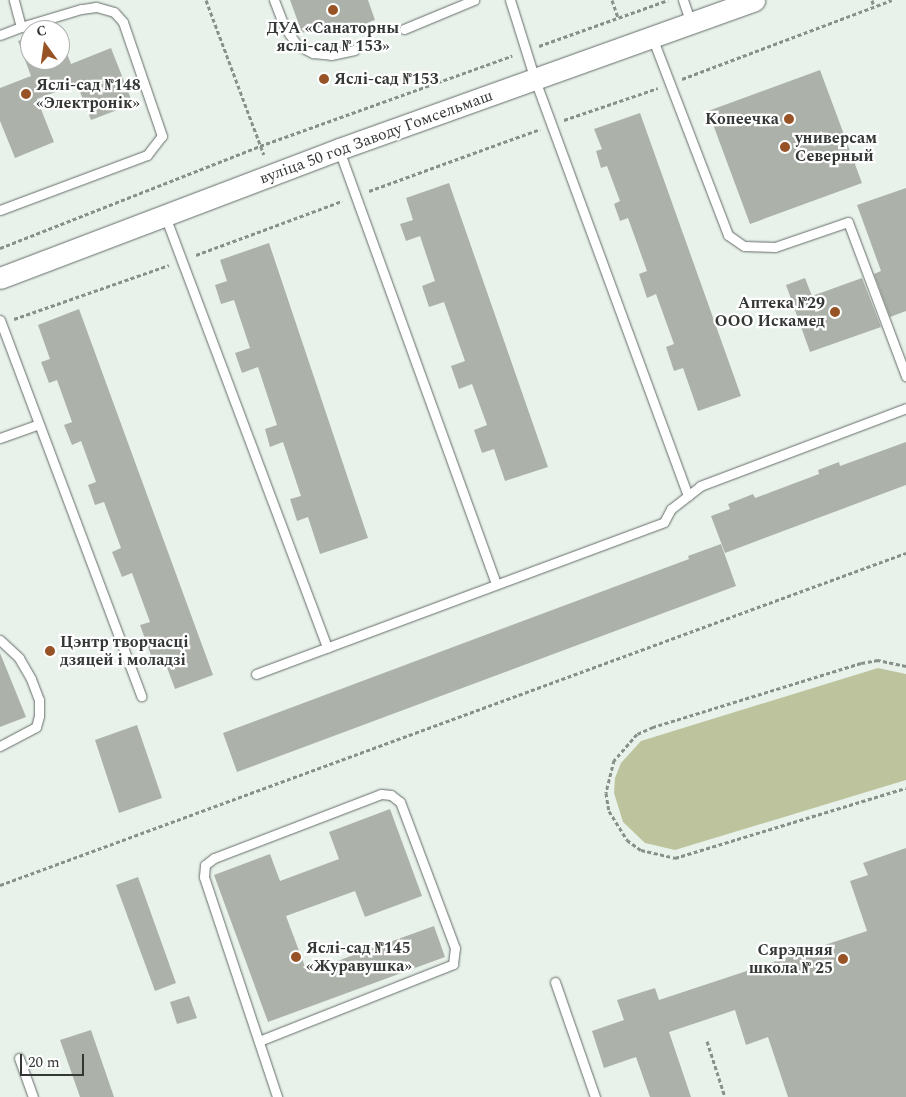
<!DOCTYPE html>
<html>
<head>
<meta charset="utf-8">
<style>
	body { margin:0 }
	#map { position:relative; width:906px; height:1097px; overflow:hidden; background:#e8f2eb; font-family:Spectral,serif }
	div>[style] { position:absolute }
	[style*='--x'] { left:calc(var(--x)*1px); top:calc(var(--y)*1px); width:calc(var(--w)*1px); rotate:calc(var(--a)*1deg) }
	.green>* { inset:0; background:#bdc49d }
	.building>* { inset:0; background:#acb2aa }
	.path>* { height:3px; margin-top:-1.5px; transform-origin:0; background:repeating-linear-gradient(90deg,#89908b 0 4px,transparent 0 6.5px) }
	.roads { filter:drop-shadow(0 0 1px #646c67) drop-shadow(0 0 1px #646c67) }
	.service>* { height:9px; margin:-4.5px; padding:0 4.5px; transform-origin:4.5px; border-radius:4.5px; background:#fff }
	.tertiary>* { height:21px; margin:-10.5px; padding:0 10.5px; transform-origin:10.5px; border-radius:10.5px; background:#fff }
	.dots>* { width:14px; height:14px; translate:-50% -50%; box-sizing:border-box; border:2px solid #fff; border-radius:50% }
	span { translate:-50% -50%; white-space:nowrap; text-align:center; line-height:1.15; -webkit-text-stroke:4.5px #fff; paint-order:stroke }
	.poi-label { font-size:16px; color:#343835; font-weight:700 }
	.left { translate:0 -50%; text-align:left }
	.right { translate:-100% -50%; text-align:right }
	.street-label { font-size:16px; color:#343835 }
	.north { position:absolute; left:20px; top:20px; width:50px; height:50px; box-sizing:border-box; background:#fff; border:1px solid #aeafae; border-radius:50%; rotate:346deg; font-size:14px; font-weight:700; line-height:20px; text-align:center; color:#343835 }
	.north::after { content:''; display:block; margin:auto; width:18px; height:22px; background:#975325; clip-path:polygon(50% 0,100% 100%,50% 72%,0 100%) }
	.scale { position:absolute; left:20px; top:1054px; width:64px; height:22px; box-sizing:border-box; border:2px solid #343835; border-top:0; padding-left:6px; font-size:15px; line-height:18px; white-space:nowrap; color:#343835; -webkit-text-stroke:4px #fff; paint-order:stroke }
</style>
</head>
<body>
<div id="map">
	<div class="green">
		<div style="clip-path:polygon(878px 668px,906px 674px,906px 780px,675px 850px,645px 843px,623px 822px,614px 793px,615px 778px,621px 763px,641px 741px)"></div>
	</div>
	<div class="building">
		<div style="clip-path:polygon(290px 0,368px 0,375px 20px,338px 34px,334px 22px,302px 33px)"></div>
		<div style="clip-path:polygon(30px 36px,30px 60px,60px 60px,60px 36px,71px 64px,111px 48px,133px 104px,91px 120px,77px 84px,37px 99px,54px 142px,15px 158px,0 121px,0 88px,31px 76px,18px 41px)"></div>
		<div style="clip-path:polygon(820px 70px,862px 183px,750px 224px,708px 111px)"></div>
		<div style="clip-path:polygon(640px 113px,741px 396px,698px 411px,683px 368px,674px 371px,666px 347px,674px 344px,656px 294px,647px 298px,639px 274px,647px 271px,628px 218px,620px 221px,614px 204px,620px 201px,607px 166px,601px 168px,596px 151px,602px 149px,594px 129px)"></div>
		<div style="clip-path:polygon(449px 183px,548px 467px,505px 481px,494px 449px,482px 453px,474px 430px,487px 425px,472px 384px,459px 389px,451px 366px,465px 361px,444px 302px,429px 307px,422px 286px,435px 281px,420px 236px,406px 241px,400px 224px,413px 220px,406px 198px)"></div>
		<div style="clip-path:polygon(906px 188px,906px 311px,890px 317px,874px 274px,881px 271px,857px 205px)"></div>
		<div style="clip-path:polygon(269px 243px,368px 538px,320px 554px,308px 517px,297px 521px,290px 499px,301px 496px,283px 442px,270px 447px,265px 429px,277px 425px,258px 367px,242px 373px,235px 353px,250px 348px,234px 300px,221px 304px,215px 285px,227px 281px,220px 260px)"></div>
		<div style="clip-path:polygon(805px 278px,812px 296px,862px 278px,881px 327px,810px 352px,786px 285px)"></div>
		<div style="clip-path:polygon(79px 309px,213px 675px,175px 689px,162px 654px,152px 658px,140px 625px,150px 622px,132px 573px,122px 577px,112px 552px,121px 548px,104px 502px,95px 505px,88px 485px,96px 482px,81px 441px,72px 445px,64px 425px,72px 422px,57px 380px,49px 383px,41px 362px,50px 359px,38px 325px)"></div>
		<div style="clip-path:polygon(906px 442px,906px 485px,725px 553px,711px 516px,730px 509px,728px 504px,753px 494px,755px 498px,819px 474px,818px 470px,839px 462px,840px 466px)"></div>
		<div style="clip-path:polygon(721px 544px,736px 586px,237px 772px,223px 733px,689px 559px,688px 556px)"></div>
		<div style="clip-path:polygon(0 653px,26px 717px,0 727px)"></div>
		<div style="clip-path:polygon(137px 725px,162px 798px,119px 813px,95px 740px)"></div>
		<div style="clip-path:polygon(390px 809px,422px 896px,365px 917px,355px 891px,286px 916px,307px 972px,434px 926px,445px 957px,268px 1022px,214px 875px,270px 854px,280px 881px,339px 859px,329px 832px)"></div>
		<div style="clip-path:polygon(906px 848px,906px 1097px,788px 1097px,768px 1037px,746px 1045px,735px 1010px,669px 1032px,691px 1097px,650px 1097px,636px 1057px,604px 1068px,592px 1031px,624px 1020px,617px 1000px,655px 988px,659px 1000px,867px 931px,850px 881px,868px 875px,863px 863px)"></div>
		<div style="clip-path:polygon(138px 877px,176px 983px,155px 991px,116px 885px)"></div>
		<div style="clip-path:polygon(189px 996px,197px 1018px,177px 1024px,170px 1002px)"></div>
		<div style="clip-path:polygon(91px 1030px,114px 1097px,80px 1097px,60px 1040px)"></div>
	</div>
	<div class="path">
		<div style="--x:206;--y:0;--w:165;--a:69.5"></div>
		<div style="--x:612;--y:0;--w:18;--a:71"></div>
		<div style="--x:872;--y:0;--w:7;--a:74"></div>
		<div style="--x:539;--y:46;--w:137;--a:-19.6"></div>
		<div style="--x:682;--y:79;--w:224;--a:-20.6"></div>
		<div style="--x:564;--y:120;--w:99;--a:-18.8"></div>
		<div style="--x:369;--y:191;--w:182;--a:-19.9"></div>
		<div style="--x:0;--y:248;--w:279;--a:-21.4"></div>
		<div style="--x:260;--y:146;--w:268;--a:-19.7"></div>
		<div style="--x:196;--y:255;--w:156;--a:-20.3"></div>
		<div style="--x:14;--y:319;--w:164;--a:-19.2"></div>
		<div style="--x:906;--y:666;--w:29;--a:-168"></div>
		<div style="--x:878;--y:660;--w:17;--a:170"></div>
		<div style="--x:861;--y:663;--w:218;--a:162.9"></div>
		<div style="--x:653;--y:727;--w:17;--a:156"></div>
		<div style="--x:637;--y:734;--w:35;--a:131"></div>
		<div style="--x:614;--y:760;--w:34;--a:104"></div>
		<div style="--x:606;--y:793;--w:18;--a:81"></div>
		<div style="--x:609;--y:811;--w:34;--a:58"></div>
		<div style="--x:627;--y:840;--w:17;--a:36"></div>
		<div style="--x:641;--y:850;--w:35;--a:13"></div>
		<div style="--x:675;--y:858;--w:241;--a:-16.9"></div>
		<div style="--x:0;--y:885;--w:965;--a:-20.13"></div>
		<div style="--x:707;--y:1041;--w:59;--a:72.2"></div>
	</div>
	<div class="roads">
		<div class="service">
			<div style="--x:274;--y:0;--w:28;--a:69"></div>
			<div style="--x:284;--y:26;--w:23;--a:56"></div>
			<div style="--x:297;--y:45;--w:18;--a:27"></div>
			<div style="--x:313;--y:53;--w:18;--a:6"></div>
			<div style="--x:331;--y:55;--w:24;--a:-12"></div>
			<div style="--x:510;--y:0;--w:84;--a:72.6"></div>
			<div style="--x:535;--y:80;--w:443;--a:69.8"></div>
			<div style="--x:683;--y:0;--w:24;--a:71"></div>
			<div style="--x:404;--y:29;--w:76;--a:-22.5"></div>
			<div style="--x:0;--y:35;--w:22;--a:-21"></div>
			<div style="--x:652;--y:37;--w:212;--a:69"></div>
			<div style="--x:728;--y:235;--w:19;--a:35"></div>
			<div style="--x:744;--y:246;--w:31;--a:2"></div>
			<div style="--x:775;--y:247;--w:77;--a:-18.9"></div>
			<div style="--x:848;--y:222;--w:165;--a:69.4"></div>
			<div style="--x:339;--y:150;--w:462;--a:70.1"></div>
			<div style="--x:0;--y:210;--w:157;--a:-20.5"></div>
			<div style="--x:147;--y:155;--w:24;--a:-52"></div>
			<div style="--x:162;--y:136;--w:120;--a:-108.9"></div>
			<div style="--x:123;--y:22;--w:13;--a:-132"></div>
			<div style="--x:114;--y:12;--w:19;--a:-164"></div>
			<div style="--x:96;--y:7;--w:15;--a:172"></div>
			<div style="--x:81;--y:9;--w:63;--a:163.3"></div>
			<div style="--x:21;--y:27;--w:28;--a:-105"></div>
			<div style="--x:165;--y:216;--w:461;--a:69.4"></div>
			<div style="--x:0;--y:320;--w:402;--a:69.4"></div>
			<div style="--x:0;--y:438;--w:41;--a:-19.7"></div>
			<div style="--x:0;--y:640;--w:26;--a:43"></div>
			<div style="--x:19;--y:658;--w:24;--a:60"></div>
			<div style="--x:31;--y:679;--w:22;--a:69"></div>
			<div style="--x:39;--y:700;--w:16;--a:90"></div>
			<div style="--x:39;--y:716;--w:11;--a:105"></div>
			<div style="--x:36;--y:727;--w:41;--a:152.2"></div>
			<div style="--x:256;--y:674;--w:435;--a:-20.4"></div>
			<div style="--x:664;--y:522;--w:15;--a:-62"></div>
			<div style="--x:671;--y:509;--w:37;--a:-38"></div>
			<div style="--x:700;--y:486;--w:220;--a:-20.7"></div>
			<div style="--x:555;--y:982;--w:122;--a:70.8"></div>
			<div style="--x:259;--y:1041;--w:209;--a:-21.6"></div>
			<div style="--x:453;--y:964;--w:16;--a:-83"></div>
			<div style="--x:455;--y:948;--w:156;--a:-110.6"></div>
			<div style="--x:400;--y:802;--w:11;--a:-142"></div>
			<div style="--x:391;--y:795;--w:10;--a:-174"></div>
			<div style="--x:381;--y:794;--w:179;--a:159"></div>
			<div style="--x:214;--y:858;--w:11;--a:142"></div>
			<div style="--x:205;--y:865;--w:12;--a:95"></div>
			<div style="--x:204;--y:877;--w:232;--a:71.6"></div>
			<div style="--x:19;--y:1058;--w:41;--a:70.3"></div>
		</div>
		<div class="tertiary">
			<div style="--x:0;--y:278;--w:363;--a:-20.8"></div>
			<div style="--x:339;--y:149;--w:441;--a:-19.7"></div>
		</div>
	</div>
	<div class="dots">
		<div style="left:333px;top:10px;background:#975325"></div>
		<div style="left:324px;top:79px;background:#975325"></div>
		<div style="left:26px;top:94px;background:#975325"></div>
		<div style="left:789px;top:119px;background:#975325"></div>
		<div style="left:785px;top:147px;background:#975325"></div>
		<div style="left:835px;top:312px;background:#975325"></div>
		<div style="left:50px;top:651px;background:#975325"></div>
		<div style="left:296px;top:957px;background:#975325"></div>
		<div style="left:843px;top:959px;background:#975325"></div>
	</div>
	<div class="poi-label">
		<span style="left:333px;top:37px">ДУА «Санаторны<br>яслі-сад № 153»</span>
		<span class="left" style="left:334px;top:79px">Яслі-сад №153</span>
		<span class="left" style="left:36px;top:94px">Яслі-сад №148<br>«Электронік»</span>
		<span class="right" style="left:779px;top:119px">Копеечка</span>
		<span class="left" style="left:795px;top:147px">универсам<br>Северный</span>
		<span class="right" style="left:825px;top:312px">Аптека №29<br>ООО Искамед</span>
		<span class="left" style="left:60px;top:651px">Цэнтр творчасці<br>дзяцей і моладзі</span>
		<span class="left" style="left:306px;top:957px">Яслі-сад №145<br>«Журавушка»</span>
		<span class="right" style="left:833px;top:959px">Сярэдняя<br>школа № 25</span>
	</div>
	<div class="street-label">
		<span style="left:376px;top:137px;rotate:-20deg">вуліца 50 год Заводу Гомсельмаш</span>
	</div>
	<div class="north">С</div>
	<div class="scale">20 m</div>
</div>
</body>
</html>
